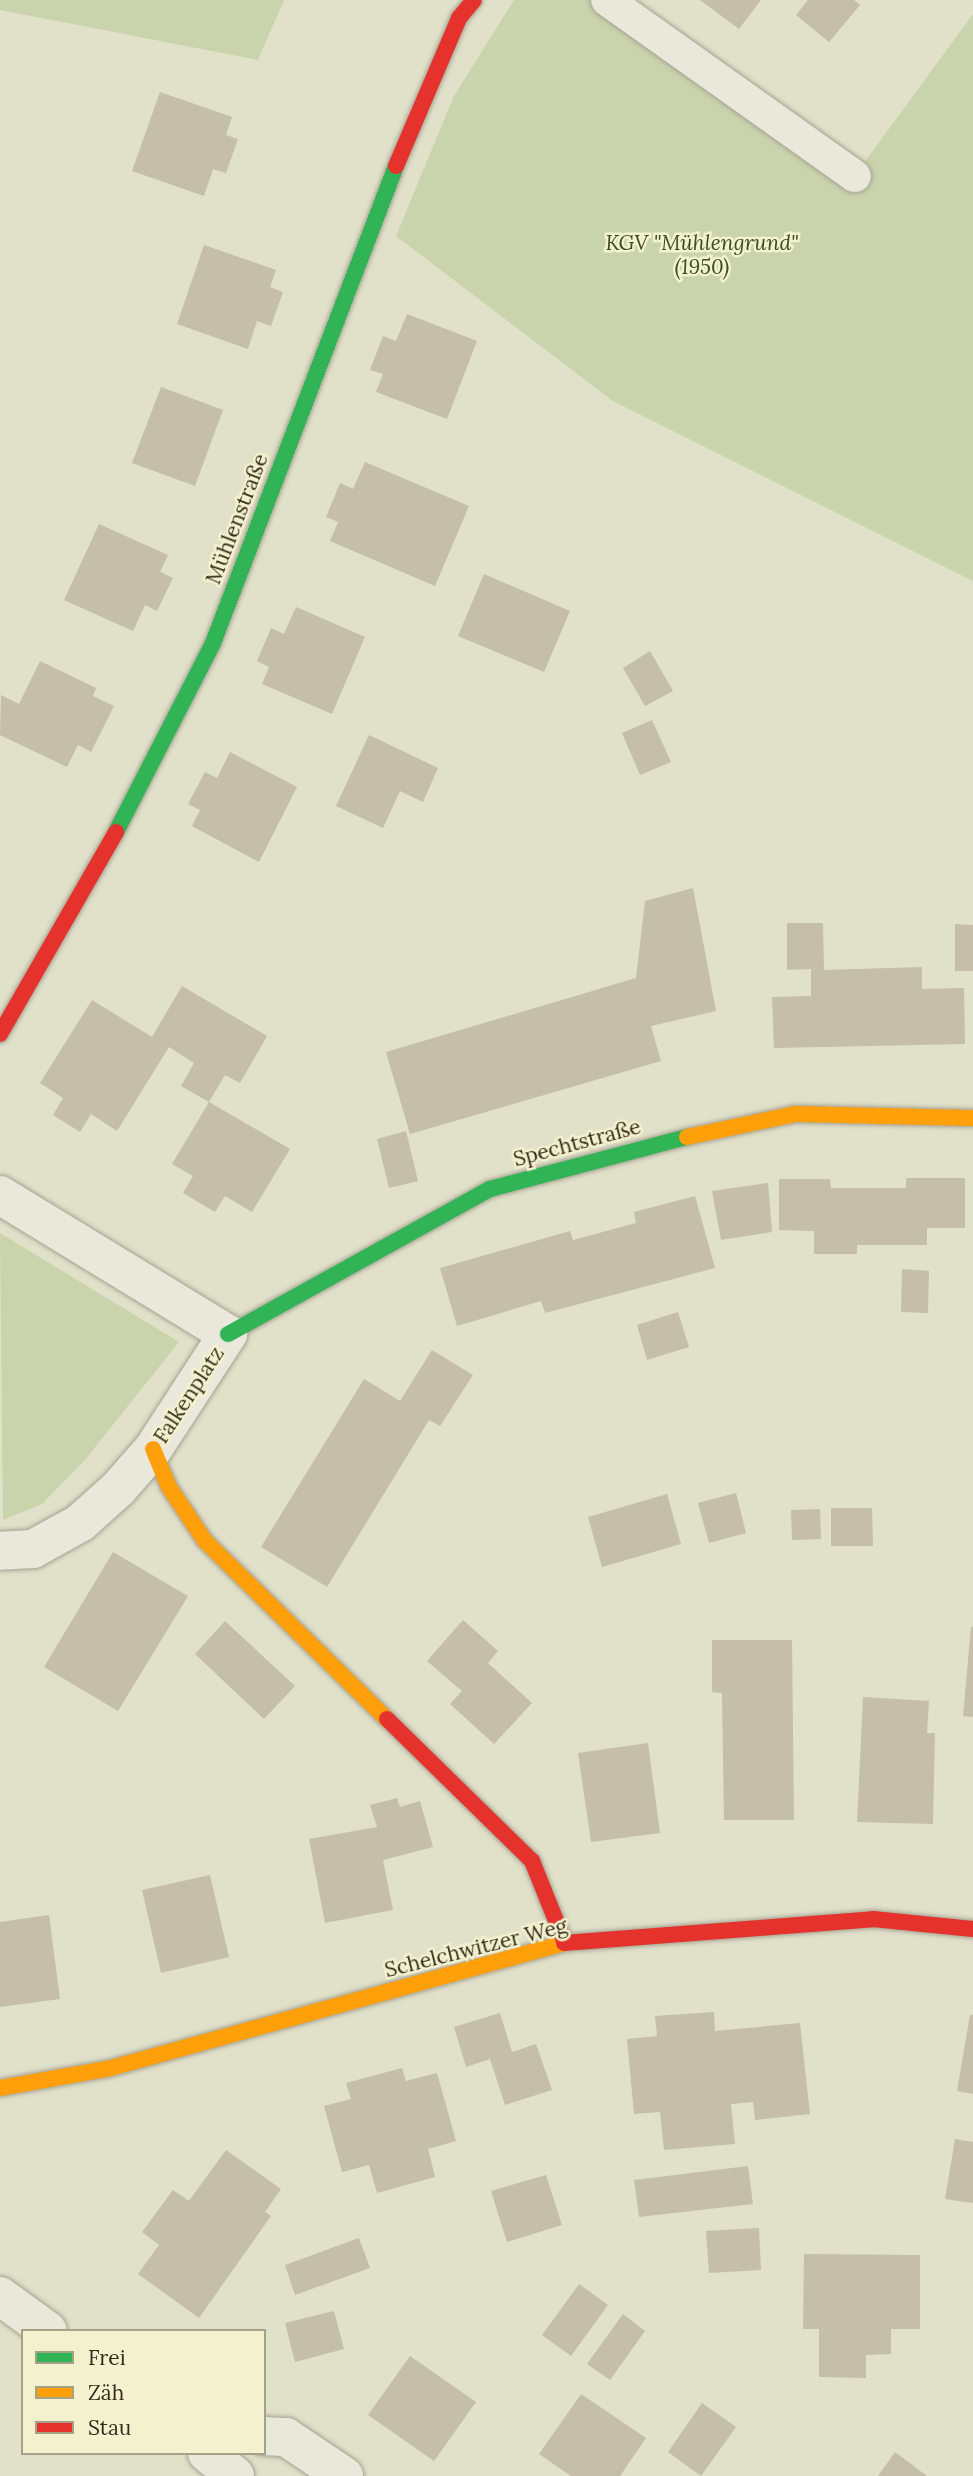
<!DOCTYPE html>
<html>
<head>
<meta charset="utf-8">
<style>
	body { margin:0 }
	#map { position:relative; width:973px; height:2476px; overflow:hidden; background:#e1e0c9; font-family:Lora,serif }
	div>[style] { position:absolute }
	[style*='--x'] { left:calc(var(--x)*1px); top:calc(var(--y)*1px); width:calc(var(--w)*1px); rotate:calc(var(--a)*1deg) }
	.green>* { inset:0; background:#c9d3ac }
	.building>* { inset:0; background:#c4beaa }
	.roads { filter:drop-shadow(0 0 2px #a6a393) drop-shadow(0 0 2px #a6a393) }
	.lane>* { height:32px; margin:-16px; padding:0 16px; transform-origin:16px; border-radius:16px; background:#e9e8db }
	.street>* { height:38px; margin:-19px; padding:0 19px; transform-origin:19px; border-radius:19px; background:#e9e8db }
	.fast>* { height:16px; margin:-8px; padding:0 8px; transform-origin:8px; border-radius:8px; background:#30b455 }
	.slow>* { height:16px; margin:-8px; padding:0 8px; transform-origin:8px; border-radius:8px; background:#ff9f0a }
	.jam>* { height:16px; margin:-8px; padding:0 8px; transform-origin:8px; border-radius:8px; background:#e5322d }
	span { translate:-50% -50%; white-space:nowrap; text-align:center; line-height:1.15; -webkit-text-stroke:5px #f3f1ce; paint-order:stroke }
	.park-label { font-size:21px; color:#3a4e24; font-style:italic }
	.street-label { font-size:21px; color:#332c1c }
	.legend { position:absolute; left:21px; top:2329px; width:245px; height:126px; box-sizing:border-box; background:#f3f1ce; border:2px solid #a6a287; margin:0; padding:9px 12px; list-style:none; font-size:21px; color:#332c1c }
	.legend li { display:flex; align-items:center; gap:14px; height:35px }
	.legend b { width:35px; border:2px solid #a6a287 }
</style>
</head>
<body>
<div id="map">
	<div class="green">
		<div style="clip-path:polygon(0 0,284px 0,258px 60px,0 10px)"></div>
		<div style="clip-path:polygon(514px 0,634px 0,864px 163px,973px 14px,973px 581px,613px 401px,396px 236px,454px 96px)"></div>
		<div style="clip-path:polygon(0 1233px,179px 1342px,84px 1461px,42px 1504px,3px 1520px)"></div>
	</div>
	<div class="building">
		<div style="clip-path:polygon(700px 0,761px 0,739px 29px)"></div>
		<div style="clip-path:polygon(808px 0,854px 0,860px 5px,829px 42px,796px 15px)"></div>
		<div style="clip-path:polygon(160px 92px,232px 117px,226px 135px,238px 139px,226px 173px,213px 169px,204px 196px,132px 171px)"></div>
		<div style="clip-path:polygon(204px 245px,276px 270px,270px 287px,283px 292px,271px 326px,257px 321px,248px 349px,177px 324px)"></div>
		<div style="clip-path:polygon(407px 314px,477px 341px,447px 419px,376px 392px,383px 374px,370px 370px,383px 336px,396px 341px)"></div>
		<div style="clip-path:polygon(161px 387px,223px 410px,195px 486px,132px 463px)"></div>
		<div style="clip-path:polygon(365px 462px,469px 506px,435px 586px,330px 541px,338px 522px,326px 517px,340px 483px,353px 489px)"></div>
		<div style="clip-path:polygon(99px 524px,168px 555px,160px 572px,173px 578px,157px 611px,145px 605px,133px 631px,64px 600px)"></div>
		<div style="clip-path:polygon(484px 574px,570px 611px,544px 672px,458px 636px)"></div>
		<div style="clip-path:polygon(296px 607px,365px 637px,332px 714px,262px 684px,269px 667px,257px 661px,271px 628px,284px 634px)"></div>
		<div style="clip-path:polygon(650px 651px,673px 691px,645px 706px,623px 668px)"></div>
		<div style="clip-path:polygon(40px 661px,96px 688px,93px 696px,114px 706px,91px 752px,78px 745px,67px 767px,0 735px,1px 695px,19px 704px)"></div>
		<div style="clip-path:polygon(652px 720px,671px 762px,640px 775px,622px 733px)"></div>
		<div style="clip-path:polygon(369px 735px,438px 768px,423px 802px,400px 791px,383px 828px,336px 806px)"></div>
		<div style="clip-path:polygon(230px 752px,297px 787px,259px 862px,192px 826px,200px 810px,188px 804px,205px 772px,217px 778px)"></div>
		<div style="clip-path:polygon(693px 888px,716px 1011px,651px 1026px,661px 1061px,410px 1134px,386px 1052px,636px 978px,645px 901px)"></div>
		<div style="clip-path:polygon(787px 923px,823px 923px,824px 970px,922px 967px,922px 989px,964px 988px,965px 1044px,774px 1048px,772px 997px,811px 996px,811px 969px,787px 970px)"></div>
		<div style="clip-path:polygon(955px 924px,973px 925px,973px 971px,955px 971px)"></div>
		<div style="clip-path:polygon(182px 986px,267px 1036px,240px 1083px,225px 1075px,209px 1102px,181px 1086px,194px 1063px,169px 1047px,117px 1131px,91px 1114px,80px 1132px,53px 1115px,63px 1098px,40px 1083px,92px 1000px,152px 1037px)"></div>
		<div style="clip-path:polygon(209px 1102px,290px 1149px,252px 1212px,225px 1196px,215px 1212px,183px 1193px,193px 1176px,172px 1164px)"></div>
		<div style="clip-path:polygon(406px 1131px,418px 1181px,389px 1188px,377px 1139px)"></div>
		<div style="clip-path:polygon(906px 1178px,965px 1178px,965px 1228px,927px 1228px,927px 1245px,857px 1245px,857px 1254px,814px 1254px,814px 1231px,779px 1230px,779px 1179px,830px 1179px,831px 1188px,906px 1188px)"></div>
		<div style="clip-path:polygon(768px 1183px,772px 1232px,721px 1240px,712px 1191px)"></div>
		<div style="clip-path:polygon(695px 1196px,715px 1268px,545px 1313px,541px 1301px,457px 1326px,440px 1268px,570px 1231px,573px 1240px,636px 1223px,634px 1212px)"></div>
		<div style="clip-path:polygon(902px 1269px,929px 1271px,928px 1313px,901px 1312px)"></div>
		<div style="clip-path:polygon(678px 1312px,689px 1347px,647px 1360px,637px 1325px)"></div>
		<div style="clip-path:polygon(432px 1350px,473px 1375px,440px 1426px,429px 1420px,327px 1587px,261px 1547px,364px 1379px,400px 1401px)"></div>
		<div style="clip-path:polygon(736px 1493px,746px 1533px,709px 1543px,698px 1503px)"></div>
		<div style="clip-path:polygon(667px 1494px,681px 1544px,602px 1567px,588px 1517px)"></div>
		<div style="clip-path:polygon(831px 1508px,872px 1508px,873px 1546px,831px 1546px)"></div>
		<div style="clip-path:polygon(820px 1509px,821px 1539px,792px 1540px,791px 1510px)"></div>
		<div style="clip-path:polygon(113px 1552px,188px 1596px,118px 1711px,44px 1667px)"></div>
		<div style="clip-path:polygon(463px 1620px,498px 1651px,488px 1663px,532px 1703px,494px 1744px,450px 1704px,462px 1691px,427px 1661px)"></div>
		<div style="clip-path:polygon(225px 1621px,295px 1686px,264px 1719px,195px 1654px)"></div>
		<div style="clip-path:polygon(971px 1627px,973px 1627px,973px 1717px,963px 1716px)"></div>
		<div style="clip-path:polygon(712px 1640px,792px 1640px,794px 1820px,724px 1820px,722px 1693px,712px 1692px)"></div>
		<div style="clip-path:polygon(863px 1697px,929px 1701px,927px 1733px,935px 1733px,933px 1824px,857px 1822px)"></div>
		<div style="clip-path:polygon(648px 1743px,660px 1833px,591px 1842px,578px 1753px)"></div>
		<div style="clip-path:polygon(397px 1798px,400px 1807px,420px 1801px,433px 1847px,383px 1860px,393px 1910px,325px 1923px,309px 1839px,377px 1827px,370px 1805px)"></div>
		<div style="clip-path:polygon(210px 1875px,229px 1957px,161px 1973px,142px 1890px)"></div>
		<div style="clip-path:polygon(49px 1915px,60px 1999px,0 2007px,0 1922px)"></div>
		<div style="clip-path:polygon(714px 2012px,715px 2031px,800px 2023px,810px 2114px,755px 2120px,753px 2102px,731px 2104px,735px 2144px,664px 2150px,660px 2112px,634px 2114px,627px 2039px,657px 2036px,655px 2016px)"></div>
		<div style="clip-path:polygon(500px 2013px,512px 2052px,536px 2044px,552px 2090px,505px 2105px,490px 2059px,466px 2067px,454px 2027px)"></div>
		<div style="clip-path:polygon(970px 2015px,973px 2015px,973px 2094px,957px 2091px)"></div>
		<div style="clip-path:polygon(402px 2068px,406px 2081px,437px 2073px,456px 2141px,428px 2149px,435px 2177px,377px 2193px,369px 2165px,342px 2172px,324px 2106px,351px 2099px,346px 2083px)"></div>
		<div style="clip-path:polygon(955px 2139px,973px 2142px,973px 2203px,945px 2199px)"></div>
		<div style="clip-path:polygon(226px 2150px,281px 2189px,265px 2212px,271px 2216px,199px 2318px,138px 2274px,159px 2245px,142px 2232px,173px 2190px,189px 2201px)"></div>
		<div style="clip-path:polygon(748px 2166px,753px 2204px,639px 2217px,634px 2180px)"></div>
		<div style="clip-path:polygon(546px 2175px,562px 2225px,507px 2242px,491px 2191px)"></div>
		<div style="clip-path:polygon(759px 2228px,761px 2270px,709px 2273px,706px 2231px)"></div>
		<div style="clip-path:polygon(359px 2238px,370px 2268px,295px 2295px,285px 2265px)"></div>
		<div style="clip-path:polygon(804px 2254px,920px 2255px,920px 2329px,891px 2329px,891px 2354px,866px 2355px,866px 2378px,819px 2377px,819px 2329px,803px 2329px)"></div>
		<div style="clip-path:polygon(579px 2284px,608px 2305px,571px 2356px,542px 2335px)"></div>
		<div style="clip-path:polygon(334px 2311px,344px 2349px,295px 2362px,285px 2323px)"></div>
		<div style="clip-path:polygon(623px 2314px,645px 2331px,610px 2380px,587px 2364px)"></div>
		<div style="clip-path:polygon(410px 2356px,476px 2402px,434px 2461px,368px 2415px)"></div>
		<div style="clip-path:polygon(581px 2394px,646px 2438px,620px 2476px,571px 2476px,539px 2454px)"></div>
		<div style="clip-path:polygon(702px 2403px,736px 2427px,701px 2476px,668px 2452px)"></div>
		<div style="clip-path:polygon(895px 2452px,927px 2476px,878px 2476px)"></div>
	</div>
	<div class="roads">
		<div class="lane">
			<div style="--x:607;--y:0;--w:304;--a:35.4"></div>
		</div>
		<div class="street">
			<div style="--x:0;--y:1195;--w:267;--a:31.4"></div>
			<div style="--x:228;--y:1334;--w:137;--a:123.1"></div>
			<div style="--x:153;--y:1449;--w:53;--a:131.2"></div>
			<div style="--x:118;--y:1489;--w:51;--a:138.2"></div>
			<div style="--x:80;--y:1523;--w:54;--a:151"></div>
			<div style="--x:33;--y:1549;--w:33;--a:177"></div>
			<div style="--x:0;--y:2296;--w:59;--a:36.1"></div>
			<div style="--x:264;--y:2436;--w:22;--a:3"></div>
			<div style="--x:286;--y:2437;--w:70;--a:33.9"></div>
			<div style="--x:207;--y:2453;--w:36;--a:39"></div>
		</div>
		<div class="fast">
			<div style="--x:116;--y:832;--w:212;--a:-62.8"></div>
			<div style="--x:213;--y:643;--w:511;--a:-69.01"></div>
			<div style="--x:228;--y:1334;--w:299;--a:-29"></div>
			<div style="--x:490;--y:1189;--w:204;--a:-14.8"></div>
		</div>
		<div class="slow">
			<div style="--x:687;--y:1137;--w:110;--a:-12"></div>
			<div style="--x:795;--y:1114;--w:178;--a:1.3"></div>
			<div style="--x:153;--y:1449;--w:41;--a:67.2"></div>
			<div style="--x:169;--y:1487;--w:65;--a:56.3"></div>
			<div style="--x:205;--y:1541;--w:255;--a:44.4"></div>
			<div style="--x:0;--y:2088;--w:109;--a:-10.1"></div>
			<div style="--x:107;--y:2069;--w:474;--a:-15.4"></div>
		</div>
		<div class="jam">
			<div style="--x:396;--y:166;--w:161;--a:-66.9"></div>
			<div style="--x:459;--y:18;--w:23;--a:-50"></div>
			<div style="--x:0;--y:1034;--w:233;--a:-60.1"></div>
			<div style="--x:387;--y:1719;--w:203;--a:44.4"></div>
			<div style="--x:532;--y:1861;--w:88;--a:68.1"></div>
			<div style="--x:564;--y:1943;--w:310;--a:-4.4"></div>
			<div style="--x:873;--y:1919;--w:100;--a:5.7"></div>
		</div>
	</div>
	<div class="park-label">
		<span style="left:702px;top:255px">KGV "Mühlengrund"<br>(1950)</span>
	</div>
	<div class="street-label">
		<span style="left:237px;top:519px;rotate:-69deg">Mühlenstraße</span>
		<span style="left:577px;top:1143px;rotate:-15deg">Spechtstraße</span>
		<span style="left:189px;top:1395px;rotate:-57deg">Falkenplatz</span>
		<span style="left:476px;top:1948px;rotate:-14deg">Schelchwitzer Weg</span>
	</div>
	<ul class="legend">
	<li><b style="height:9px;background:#30b455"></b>Frei</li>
	<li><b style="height:9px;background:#ff9f0a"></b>Zäh</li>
	<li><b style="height:9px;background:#e5322d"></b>Stau</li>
	</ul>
</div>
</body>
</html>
